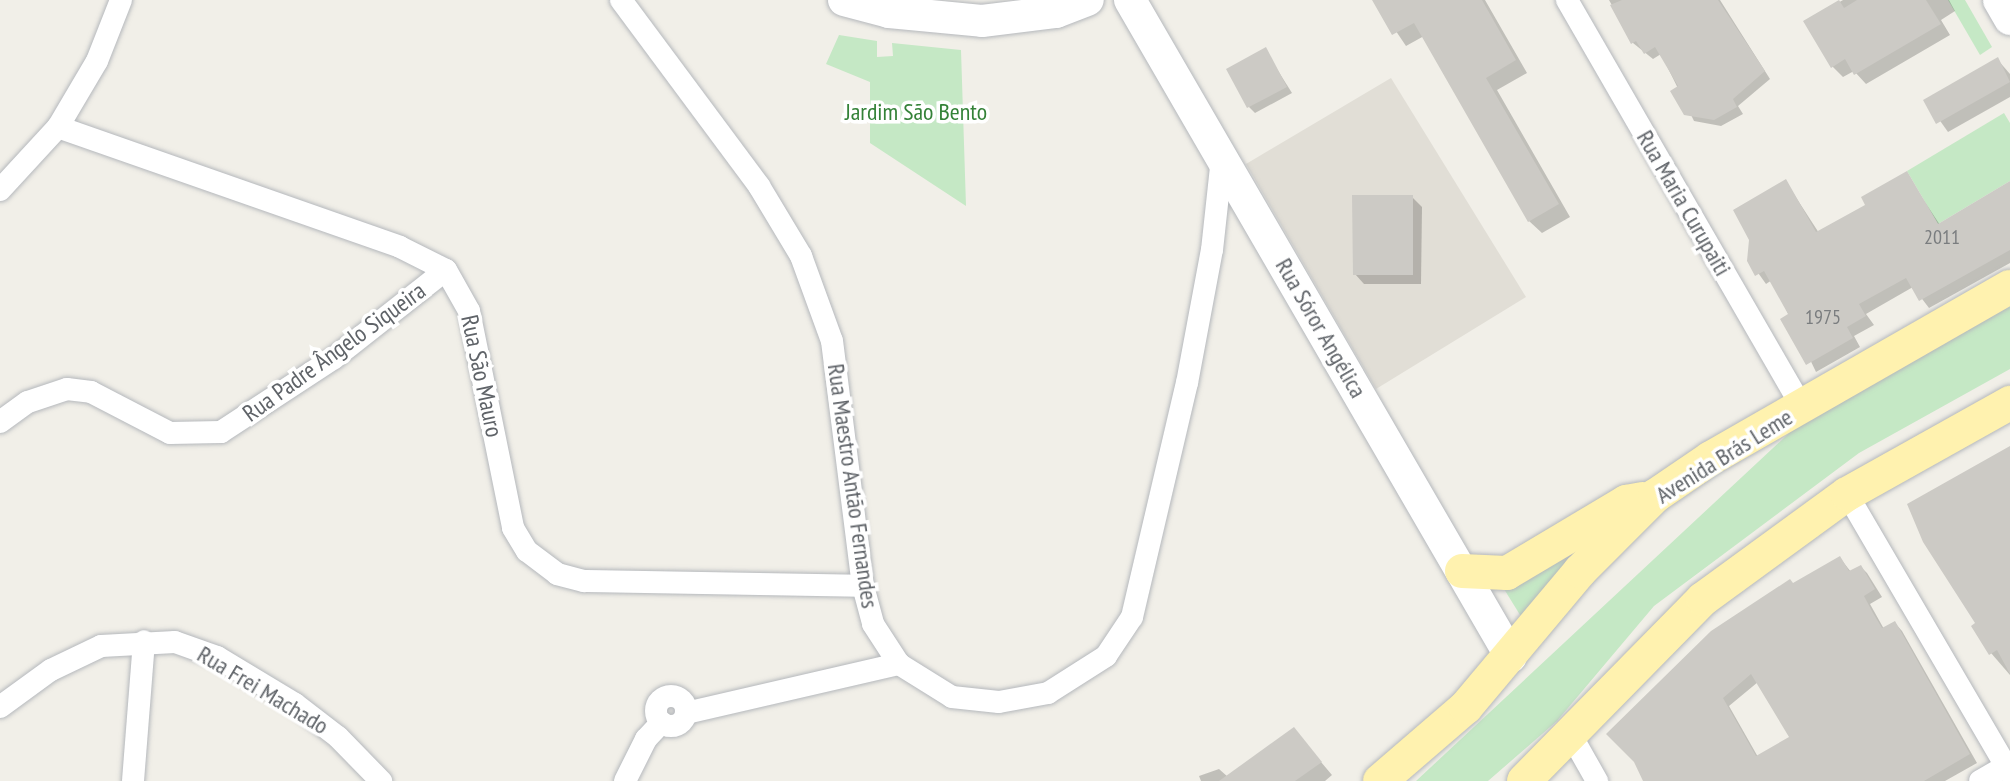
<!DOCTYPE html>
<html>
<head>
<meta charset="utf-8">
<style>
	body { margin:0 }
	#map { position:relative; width:2010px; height:781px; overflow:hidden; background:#f1efe8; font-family:"PT Sans Narrow",sans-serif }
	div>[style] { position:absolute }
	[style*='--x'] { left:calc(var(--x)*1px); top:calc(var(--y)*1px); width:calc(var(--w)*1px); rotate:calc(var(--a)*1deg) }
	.education>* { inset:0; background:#e1ded6 }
	.green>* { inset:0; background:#c5e8c5 }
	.shadow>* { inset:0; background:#0003 }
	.building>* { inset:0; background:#cccac5 }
	.roads { filter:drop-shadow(0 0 2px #b5b8bc) drop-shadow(0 0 2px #b5b8bc) }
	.street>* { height:22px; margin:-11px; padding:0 11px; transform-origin:11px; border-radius:11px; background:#fff }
	.street>.ring { margin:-11px; padding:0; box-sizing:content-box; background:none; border:22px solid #fff; border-radius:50% }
	.secondary>* { height:32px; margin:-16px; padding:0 16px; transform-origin:16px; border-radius:16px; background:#fff }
	.primary>* { height:34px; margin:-17px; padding:0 17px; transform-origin:17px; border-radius:17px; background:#fff2af }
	span { translate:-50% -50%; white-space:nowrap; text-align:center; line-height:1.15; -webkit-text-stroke:7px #fff; paint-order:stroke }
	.number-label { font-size:20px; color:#7a7d7f }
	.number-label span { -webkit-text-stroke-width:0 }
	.park-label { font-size:24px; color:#348238 }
	.street-label { font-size:24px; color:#5f6368 }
</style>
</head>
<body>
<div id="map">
	<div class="education">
		<div style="clip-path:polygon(1391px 78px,1526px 297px,1376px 389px,1246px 164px)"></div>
	</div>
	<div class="green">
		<div style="clip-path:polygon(1948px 0,1965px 0,1992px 47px,1980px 55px)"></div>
		<div style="clip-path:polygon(839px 35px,877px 41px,877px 57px,893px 56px,892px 43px,961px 50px,966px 206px,870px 143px,870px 82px,826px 64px)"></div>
		<div style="clip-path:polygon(2004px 113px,2010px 123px,2010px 181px,1938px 224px,1907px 171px)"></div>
		<div style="clip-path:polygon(2010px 306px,2010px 369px,1859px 453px,1654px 606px,1557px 721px,1488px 781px,1416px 781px,1802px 421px)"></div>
		<div style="clip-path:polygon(1618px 515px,1525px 623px,1504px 589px)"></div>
	</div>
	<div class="shadow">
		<div style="clip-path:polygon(1375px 0,1485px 0,1527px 73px,1497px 90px,1570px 217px,1542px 233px,1529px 221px,1424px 36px,1406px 46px)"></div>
		<div style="clip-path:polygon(1609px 0,1720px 0,1770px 79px,1738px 106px,1743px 114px,1721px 126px,1694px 121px,1661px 54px,1653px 59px,1633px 43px)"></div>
		<div style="clip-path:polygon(1843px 0,1949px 0,1955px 11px,1941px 20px,1950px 35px,1866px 84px,1854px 71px,1843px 77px,1832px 66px,1806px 22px)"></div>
		<div style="clip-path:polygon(1265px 50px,1292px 93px,1255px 113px,1249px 107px)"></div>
		<div style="clip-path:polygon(1997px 59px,2010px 74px,2010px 97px,1948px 132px,1926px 101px)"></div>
		<div style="clip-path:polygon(1906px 173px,1940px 225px,2010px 183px,2010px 263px,1929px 308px,1913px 287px,1866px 314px,1874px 325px,1854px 336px,1860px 347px,1816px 372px,1772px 280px,1766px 284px,1749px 260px,1786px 182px,1819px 233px,1868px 206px)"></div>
		<div style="clip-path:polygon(1412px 197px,1422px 207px,1421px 284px,1364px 284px,1355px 274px)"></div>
		<div style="clip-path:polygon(2010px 446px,2010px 675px,1991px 653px,1978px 624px)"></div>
		<div style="clip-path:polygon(evenodd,1840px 558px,1851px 572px,1861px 567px,1867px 573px,1882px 597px,1870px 604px,1884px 629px,1895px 623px,1902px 631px,1977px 763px,1945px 781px,1645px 781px,1793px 585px,1840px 558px,1758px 682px,1792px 738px,1758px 757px,1729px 706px,1758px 682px)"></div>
		<div style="clip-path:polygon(1294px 730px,1332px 775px,1325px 781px,1201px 781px,1199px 776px,1219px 769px,1228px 777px)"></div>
	</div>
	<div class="building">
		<div style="clip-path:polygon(1372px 0,1482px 0,1516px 60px,1486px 78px,1559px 204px,1528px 222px,1414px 23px,1392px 35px)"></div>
		<div style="clip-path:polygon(1622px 0,1718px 0,1765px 71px,1733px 99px,1737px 107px,1714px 120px,1684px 115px,1670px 91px,1678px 86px,1655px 47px,1644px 54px,1636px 41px,1631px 44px,1610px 5px)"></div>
		<div style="clip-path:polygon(1839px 0,1844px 8px,1857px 0,1926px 0,1941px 24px,1854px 75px,1845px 59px,1831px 68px,1803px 21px)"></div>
		<div style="clip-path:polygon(1266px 47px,1287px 87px,1247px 108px,1226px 69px)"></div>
		<div style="clip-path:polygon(1998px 57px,2010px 82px,1936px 124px,1923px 100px)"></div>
		<div style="clip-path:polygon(1907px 171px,1938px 224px,2010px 181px,2010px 250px,1919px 301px,1906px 278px,1859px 304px,1866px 316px,1847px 327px,1853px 338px,1806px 365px,1780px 319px,1788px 314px,1764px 271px,1755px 276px,1747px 261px,1749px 240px,1733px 210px,1786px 179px,1816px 232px,1865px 205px,1861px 197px)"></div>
		<div style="clip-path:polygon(1352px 195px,1413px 195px,1413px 275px,1353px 275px)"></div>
		<div style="clip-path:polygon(2010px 446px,2010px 674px,1997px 650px,1989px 655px,1971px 626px,1975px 623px,1923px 542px,1907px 504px)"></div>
		<div style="clip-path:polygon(evenodd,1840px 556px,1849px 571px,1861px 565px,1875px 589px,1864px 596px,1873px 613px,1882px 628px,1895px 621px,1970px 754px,1924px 781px,1643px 781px,1634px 762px,1606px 734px,1711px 631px,1790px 579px,1793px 583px,1840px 556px,1751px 674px,1789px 737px,1756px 756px,1723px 698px,1751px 674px)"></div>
		<div style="clip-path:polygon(1294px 727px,1322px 762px,1295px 781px,1219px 781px)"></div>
	</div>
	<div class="roads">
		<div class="street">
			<div style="--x:621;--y:0;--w:232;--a:53.4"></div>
			<div style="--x:759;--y:186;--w:82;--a:59"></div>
			<div style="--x:801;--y:256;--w:90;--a:70"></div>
			<div style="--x:832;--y:341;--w:247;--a:82.8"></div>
			<div style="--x:863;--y:586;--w:39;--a:75"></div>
			<div style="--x:873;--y:624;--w:48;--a:57"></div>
			<div style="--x:899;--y:664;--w:62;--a:31.9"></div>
			<div style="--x:952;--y:697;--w:47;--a:6.1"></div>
			<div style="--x:999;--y:702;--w:50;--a:-10.4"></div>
			<div style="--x:1048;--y:693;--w:69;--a:-32.5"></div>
			<div style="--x:1106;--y:656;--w:47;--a:-56.3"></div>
			<div style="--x:1132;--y:617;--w:240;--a:-76.8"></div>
			<div style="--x:1187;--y:383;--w:135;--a:-79.4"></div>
			<div style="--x:1212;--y:250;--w:93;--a:-83.8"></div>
			<div style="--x:1567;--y:0;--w:470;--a:60"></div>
			<div style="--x:58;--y:127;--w:362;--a:19.3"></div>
			<div style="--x:400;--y:247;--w:51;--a:26.6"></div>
			<div style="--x:446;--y:270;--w:47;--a:60.7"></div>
			<div style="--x:469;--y:311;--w:221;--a:78.5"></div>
			<div style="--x:513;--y:528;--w:27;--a:59"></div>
			<div style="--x:527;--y:551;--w:38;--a:37"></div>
			<div style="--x:557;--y:574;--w:28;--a:15"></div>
			<div style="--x:584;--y:581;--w:279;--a:1"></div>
			<div style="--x:0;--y:190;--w:86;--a:-47.4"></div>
			<div style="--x:58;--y:127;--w:77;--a:-59.4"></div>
			<div style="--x:97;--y:61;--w:66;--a:-68.5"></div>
			<div style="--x:0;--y:422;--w:34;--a:-36"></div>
			<div style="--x:28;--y:402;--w:41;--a:-18.4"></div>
			<div style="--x:67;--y:389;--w:24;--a:7"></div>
			<div style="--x:91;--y:392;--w:89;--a:27.4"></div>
			<div style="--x:170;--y:433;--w:51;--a:-1.1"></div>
			<div style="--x:221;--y:432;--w:135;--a:-33.2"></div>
			<div style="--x:334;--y:358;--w:142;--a:-38.2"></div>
			<div style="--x:1847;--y:494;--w:323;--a:59.7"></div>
			<div class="ring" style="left:656px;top:696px;width:8px;height:8px"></div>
			<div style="--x:0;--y:707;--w:63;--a:-36"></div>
			<div style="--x:51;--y:670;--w:55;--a:-25.6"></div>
			<div style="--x:101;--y:646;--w:74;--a:-3.1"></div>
			<div style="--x:175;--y:642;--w:45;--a:19.7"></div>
			<div style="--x:217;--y:657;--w:91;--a:31.1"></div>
			<div style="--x:295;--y:704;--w:54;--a:37.5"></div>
			<div style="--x:338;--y:737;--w:62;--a:45.7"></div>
			<div style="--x:686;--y:713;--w:219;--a:-13"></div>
			<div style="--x:1571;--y:735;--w:53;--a:60.5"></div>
			<div style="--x:133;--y:781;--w:140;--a:-85.5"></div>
			<div style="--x:625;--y:781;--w:47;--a:-63.4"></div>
			<div style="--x:646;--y:739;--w:23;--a:-47"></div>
			<div style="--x:1980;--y:781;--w:30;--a:-30"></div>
		</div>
		<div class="secondary">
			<div style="--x:844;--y:0;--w:47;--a:14.9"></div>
			<div style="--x:889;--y:12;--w:93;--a:5.5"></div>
			<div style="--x:982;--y:21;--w:75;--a:-6.9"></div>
			<div style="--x:1056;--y:12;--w:34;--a:-21"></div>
			<div style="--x:1130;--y:0;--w:759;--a:59.89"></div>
			<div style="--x:1999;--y:0;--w:22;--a:60"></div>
		</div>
		<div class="primary">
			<div style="--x:1462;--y:571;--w:45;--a:2.5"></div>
			<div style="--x:1507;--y:573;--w:139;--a:-30.8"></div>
			<div style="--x:1626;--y:502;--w:17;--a:-10"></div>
			<div style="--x:1380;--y:781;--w:113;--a:-40.7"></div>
			<div style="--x:1466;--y:707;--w:177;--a:-50"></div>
			<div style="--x:1580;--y:571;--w:106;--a:-45"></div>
			<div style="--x:1655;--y:496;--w:68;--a:-34.2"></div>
			<div style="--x:1711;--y:458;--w:344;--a:-29.8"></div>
			<div style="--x:1524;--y:781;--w:255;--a:-45.5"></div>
			<div style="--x:1703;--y:599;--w:178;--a:-36.1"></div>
			<div style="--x:1847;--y:494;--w:187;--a:-29.2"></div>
		</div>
	</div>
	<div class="number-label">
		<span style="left:1942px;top:237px">2011</span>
		<span style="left:1823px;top:317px">1975</span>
	</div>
	<div class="park-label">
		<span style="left:916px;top:112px">Jardim São Bento</span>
	</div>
	<div class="street-label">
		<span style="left:1684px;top:203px;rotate:60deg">Rua Maria Curupaiti</span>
		<span style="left:1321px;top:328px;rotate:60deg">Rua Sóror Angélica</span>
		<span style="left:334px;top:352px;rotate:-36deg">Rua Padre Ângelo Siqueira</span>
		<span style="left:482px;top:376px;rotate:78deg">Rua São Mauro</span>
		<span style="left:1724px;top:456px;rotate:-32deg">Avenida Brás Leme</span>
		<span style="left:853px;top:486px;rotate:82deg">Rua Maestro Antão Fernandes</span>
		<span style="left:263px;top:690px;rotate:31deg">Rua Frei Machado</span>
	</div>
</div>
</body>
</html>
